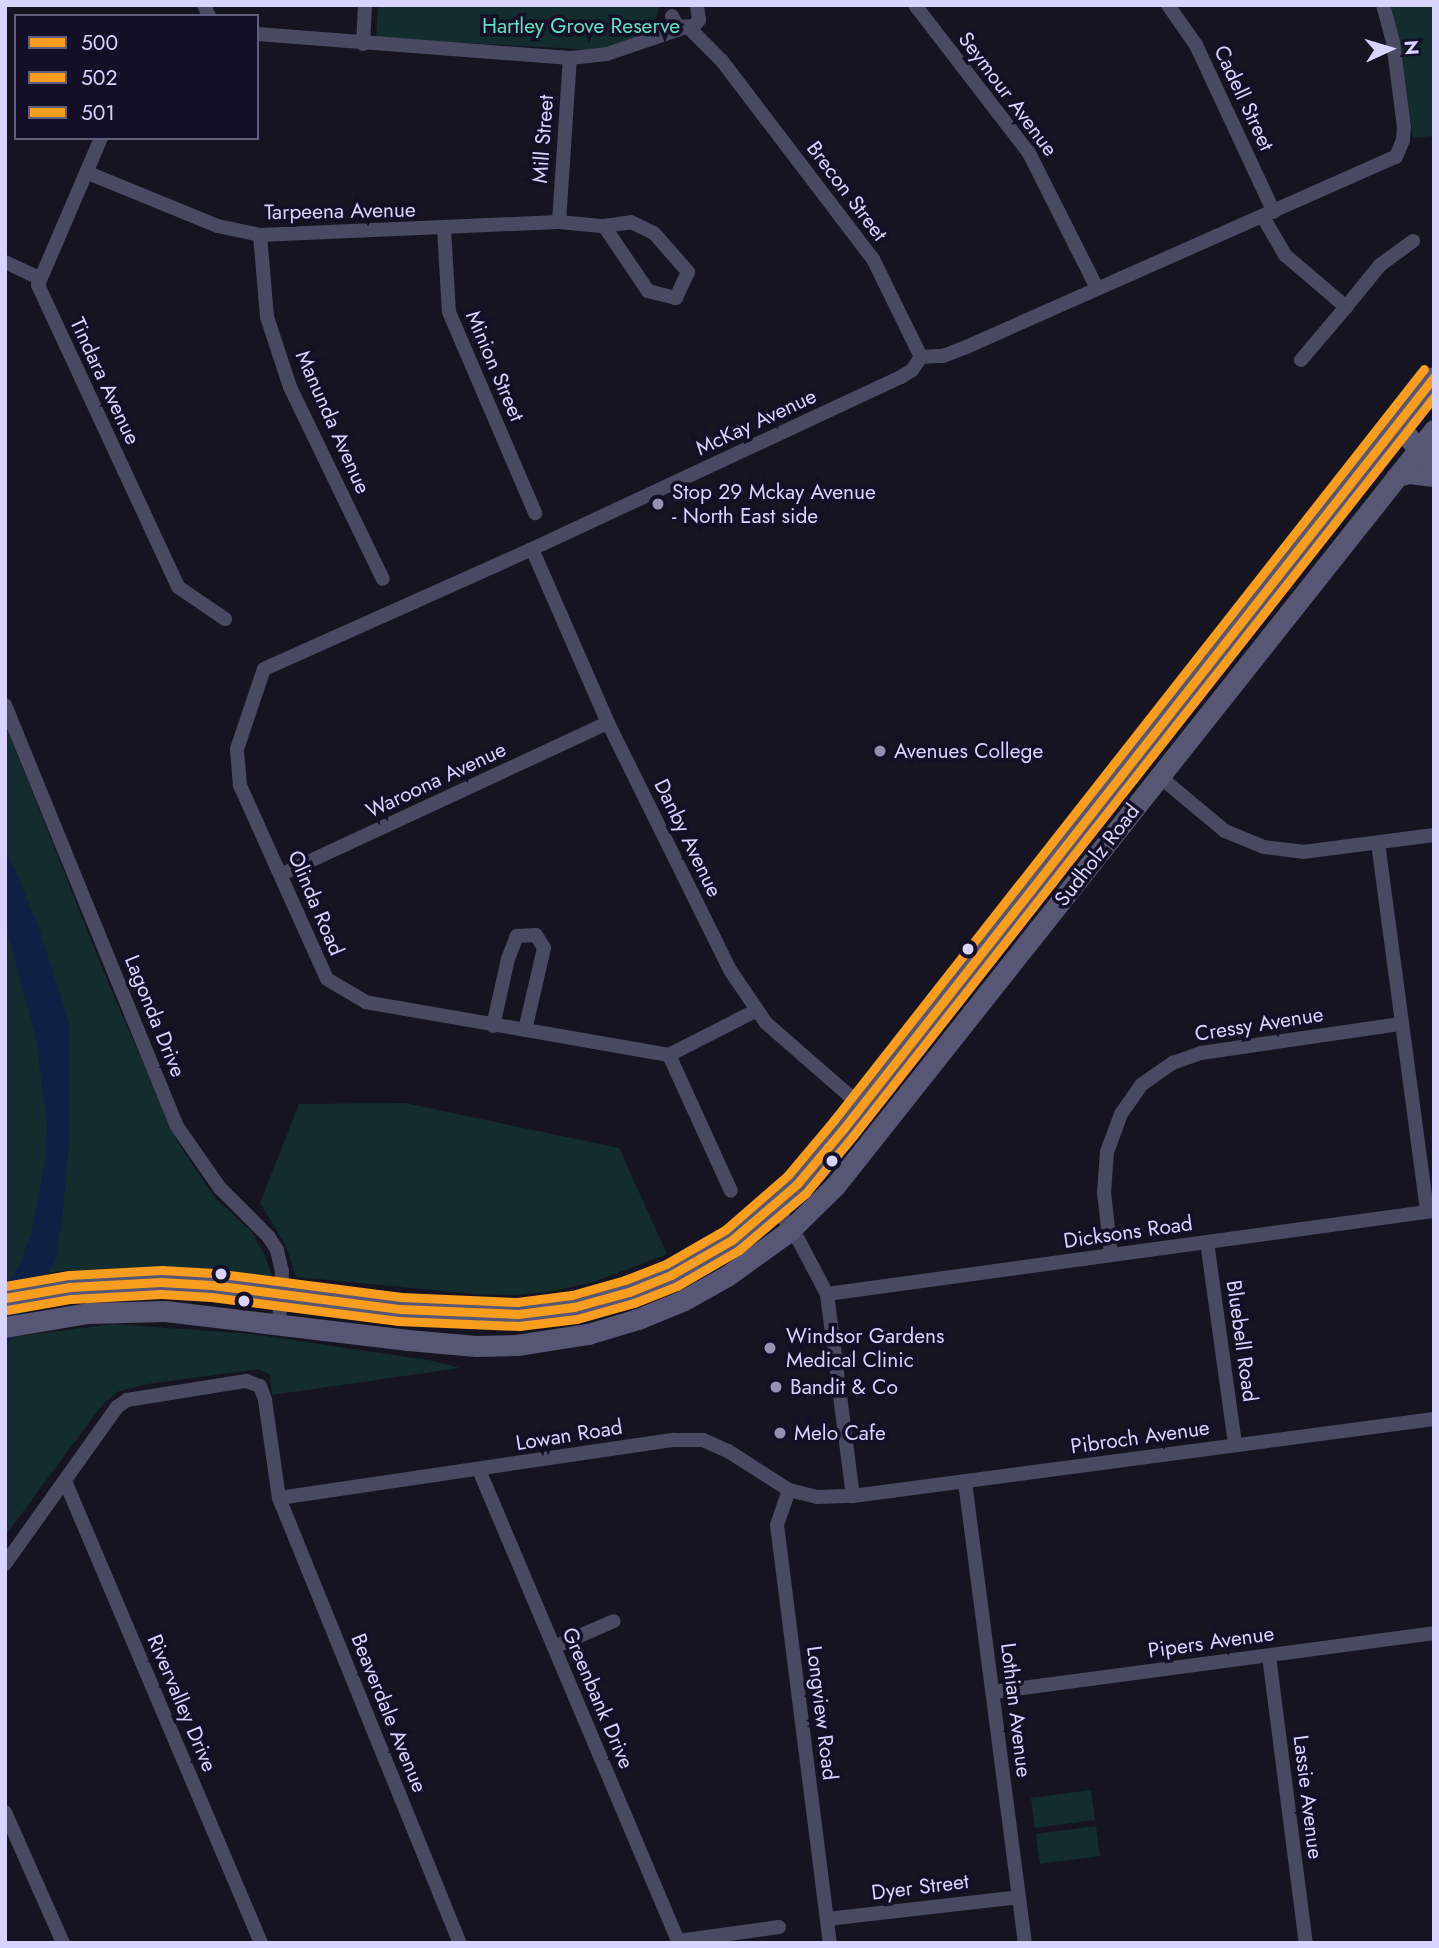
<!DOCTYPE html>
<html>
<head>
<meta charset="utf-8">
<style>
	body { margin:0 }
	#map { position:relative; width:1439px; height:1948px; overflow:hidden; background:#161421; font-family:Jost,sans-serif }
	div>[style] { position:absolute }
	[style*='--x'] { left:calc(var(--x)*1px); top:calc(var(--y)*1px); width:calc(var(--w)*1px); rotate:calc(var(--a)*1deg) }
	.green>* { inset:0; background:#132c2d }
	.water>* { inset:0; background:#0d2144 }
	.street>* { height:14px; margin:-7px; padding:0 7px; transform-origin:7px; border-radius:7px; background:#4a4962 }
	.secondary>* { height:21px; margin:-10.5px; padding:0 10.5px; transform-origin:10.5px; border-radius:10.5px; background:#575674 }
	.bus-1>* { height:9px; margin:-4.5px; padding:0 4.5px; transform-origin:4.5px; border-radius:4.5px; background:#f99d1e }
	.bus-2>* { height:9px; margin:-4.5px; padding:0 4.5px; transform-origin:4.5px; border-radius:4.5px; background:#f99d1e }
	.bus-3>* { height:9px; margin:-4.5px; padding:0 4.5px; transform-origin:4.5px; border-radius:4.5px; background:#f99d1e }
	.dots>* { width:19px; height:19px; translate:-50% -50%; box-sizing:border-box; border:4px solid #130f26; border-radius:50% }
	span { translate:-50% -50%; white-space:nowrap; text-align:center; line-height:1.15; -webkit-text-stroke:7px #130f26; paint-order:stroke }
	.park-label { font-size:21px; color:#5fe0c0 }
	.street-label { font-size:21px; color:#d9d4ff }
	.poi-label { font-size:21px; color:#d9d4ff }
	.left { translate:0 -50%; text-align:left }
	.frame { position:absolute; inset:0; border:7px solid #d9d4ff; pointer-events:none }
	.legend { position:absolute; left:14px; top:14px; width:245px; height:126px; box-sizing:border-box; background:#130f26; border:2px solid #625e7d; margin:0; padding:9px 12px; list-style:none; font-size:21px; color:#d9d4ff }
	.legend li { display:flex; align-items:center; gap:14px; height:35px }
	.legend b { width:35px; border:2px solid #625e7d }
	.north { position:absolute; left:1355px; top:14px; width:70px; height:70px; -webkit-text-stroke:5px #130f26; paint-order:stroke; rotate:86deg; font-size:19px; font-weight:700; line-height:28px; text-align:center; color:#d9d4ff }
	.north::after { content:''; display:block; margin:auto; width:24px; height:32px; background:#d9d4ff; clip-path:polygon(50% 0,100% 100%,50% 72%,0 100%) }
</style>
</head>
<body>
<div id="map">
	<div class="green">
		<div style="clip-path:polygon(378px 5px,660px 5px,653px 26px,632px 40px,596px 50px,376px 38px)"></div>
		<div style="clip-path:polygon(1389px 5px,1434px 5px,1432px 136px,1413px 138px,1400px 45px)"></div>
		<div style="clip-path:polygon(5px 724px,110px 987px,177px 1141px,215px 1198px,251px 1231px,265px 1256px,273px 1278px,171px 1271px,67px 1270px,5px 1281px)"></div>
		<div style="clip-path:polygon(405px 1103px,619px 1148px,667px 1254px,594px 1282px,553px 1291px,518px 1295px,476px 1294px,296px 1277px,286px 1246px,260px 1203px,299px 1104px)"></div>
		<div style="clip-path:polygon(113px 1324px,252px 1334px,434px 1361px,460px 1368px,272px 1395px,270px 1375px,259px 1369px,147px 1384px,117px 1392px,102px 1405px,5px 1536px,5px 1338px)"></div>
		<div style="clip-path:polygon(1091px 1790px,1095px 1820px,1035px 1828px,1031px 1798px)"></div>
		<div style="clip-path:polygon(1096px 1826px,1100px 1856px,1040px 1864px,1036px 1834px)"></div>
	</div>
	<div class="water">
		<div style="clip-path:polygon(5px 846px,39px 928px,69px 1023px,69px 1143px,62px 1221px,55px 1261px,5px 1349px,5px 1289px,20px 1263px,31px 1235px,45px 1162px,47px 1126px,36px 1039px,5px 923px)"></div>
	</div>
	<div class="street">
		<div style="--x:204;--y:5;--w:12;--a:66"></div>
		<div style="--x:915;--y:5;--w:187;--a:52.4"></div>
		<div style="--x:1029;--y:153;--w:151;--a:63.3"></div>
		<div style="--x:1168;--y:5;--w:49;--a:55"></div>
		<div style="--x:1196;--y:45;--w:184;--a:65"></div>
		<div style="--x:672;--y:16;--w:13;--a:61"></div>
		<div style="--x:678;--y:27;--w:16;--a:-4"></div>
		<div style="--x:694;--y:26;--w:8;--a:-50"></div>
		<div style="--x:699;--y:20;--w:15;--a:-98"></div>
		<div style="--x:689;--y:28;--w:47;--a:45"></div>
		<div style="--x:722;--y:61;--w:249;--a:52.7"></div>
		<div style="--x:873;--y:259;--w:109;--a:63.9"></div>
		<div style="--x:257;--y:34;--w:314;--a:4.4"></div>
		<div style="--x:570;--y:58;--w:37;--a:-6"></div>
		<div style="--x:607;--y:54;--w:80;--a:-18.9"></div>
		<div style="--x:363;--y:44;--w:39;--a:-87"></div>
		<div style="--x:101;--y:138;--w:160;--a:113.2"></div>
		<div style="--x:38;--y:285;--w:333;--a:65.1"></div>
		<div style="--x:178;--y:587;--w:57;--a:34.2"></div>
		<div style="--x:88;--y:173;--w:140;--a:22.2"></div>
		<div style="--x:218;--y:226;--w:43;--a:12.1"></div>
		<div style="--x:260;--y:235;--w:299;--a:-2.5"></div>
		<div style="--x:559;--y:222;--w:42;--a:5.4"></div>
		<div style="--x:601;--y:226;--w:3;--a:0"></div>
		<div style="--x:604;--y:226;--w:27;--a:-8"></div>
		<div style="--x:631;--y:222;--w:25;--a:26"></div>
		<div style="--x:654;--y:233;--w:52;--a:48.9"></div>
		<div style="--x:688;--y:272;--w:29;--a:115"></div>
		<div style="--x:676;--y:298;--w:29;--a:-166"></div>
		<div style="--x:648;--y:291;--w:78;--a:-124.1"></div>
		<div style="--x:1263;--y:217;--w:44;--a:59.9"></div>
		<div style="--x:1285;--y:255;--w:80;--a:40.4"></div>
		<div style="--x:1346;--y:307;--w:54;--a:-51"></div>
		<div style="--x:1380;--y:265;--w:41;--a:-36"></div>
		<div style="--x:559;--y:222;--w:164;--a:-86.2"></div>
		<div style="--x:444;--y:229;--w:83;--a:86.6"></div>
		<div style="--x:449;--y:312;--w:219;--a:66.8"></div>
		<div style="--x:260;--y:235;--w:82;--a:85.1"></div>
		<div style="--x:267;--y:317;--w:74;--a:71.8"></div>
		<div style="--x:290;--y:387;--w:213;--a:64.2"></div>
		<div style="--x:5;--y:262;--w:38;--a:25"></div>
		<div style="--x:921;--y:357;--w:22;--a:-3"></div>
		<div style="--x:943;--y:356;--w:22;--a:-21"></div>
		<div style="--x:964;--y:348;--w:472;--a:-23.9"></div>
		<div style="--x:1396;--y:157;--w:18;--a:-68"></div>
		<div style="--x:1403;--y:140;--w:13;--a:-86"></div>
		<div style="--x:1404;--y:127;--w:86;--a:-97.4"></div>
		<div style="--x:1393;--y:42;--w:38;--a:-105"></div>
		<div style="--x:1301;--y:360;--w:70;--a:-49.7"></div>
		<div style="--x:532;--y:549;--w:190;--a:66.4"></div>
		<div style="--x:608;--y:723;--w:275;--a:63.7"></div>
		<div style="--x:730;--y:970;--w:64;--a:55.8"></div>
		<div style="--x:766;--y:1023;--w:126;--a:41.1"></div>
		<div style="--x:5;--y:705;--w:453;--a:67.8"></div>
		<div style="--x:176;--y:1125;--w:77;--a:55.1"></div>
		<div style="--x:220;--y:1188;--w:68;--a:45"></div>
		<div style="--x:268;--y:1236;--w:17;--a:57"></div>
		<div style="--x:277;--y:1250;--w:22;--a:77"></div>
		<div style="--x:282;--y:1271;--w:52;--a:93.3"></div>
		<div style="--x:1159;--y:776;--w:86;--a:39.8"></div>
		<div style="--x:1225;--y:831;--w:42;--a:22.3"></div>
		<div style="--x:1264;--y:847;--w:39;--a:7"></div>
		<div style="--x:1303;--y:852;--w:132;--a:-7.4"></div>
		<div style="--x:1378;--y:843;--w:372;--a:82.4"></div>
		<div style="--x:282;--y:874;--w:359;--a:-24.9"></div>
		<div style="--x:757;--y:1010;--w:99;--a:152.9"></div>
		<div style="--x:669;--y:1055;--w:308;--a:-170.1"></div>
		<div style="--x:366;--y:1002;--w:45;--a:-149.5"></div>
		<div style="--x:327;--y:979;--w:213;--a:-114.2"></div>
		<div style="--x:240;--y:785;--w:36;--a:-95"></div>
		<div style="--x:237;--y:749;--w:84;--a:-71.4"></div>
		<div style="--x:264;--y:669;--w:294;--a:-24.1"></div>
		<div style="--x:532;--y:549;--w:407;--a:-25"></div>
		<div style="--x:901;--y:377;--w:13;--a:-32"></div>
		<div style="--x:912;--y:370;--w:16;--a:-55"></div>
		<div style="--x:493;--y:1026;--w:69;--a:-77.4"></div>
		<div style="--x:508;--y:959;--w:25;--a:-69"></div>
		<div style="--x:517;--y:936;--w:19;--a:-3"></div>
		<div style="--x:536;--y:935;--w:15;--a:58"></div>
		<div style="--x:544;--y:948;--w:84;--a:103"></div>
		<div style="--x:669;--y:1055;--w:149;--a:65.5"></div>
		<div style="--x:775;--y:1205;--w:43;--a:56.3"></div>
		<div style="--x:799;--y:1241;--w:60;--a:62.2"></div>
		<div style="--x:827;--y:1294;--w:204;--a:82.7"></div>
		<div style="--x:1207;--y:1242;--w:205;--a:82.1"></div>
		<div style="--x:1111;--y:1254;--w:61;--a:-96.5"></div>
		<div style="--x:1104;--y:1193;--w:41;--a:-85.8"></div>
		<div style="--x:1107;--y:1152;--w:40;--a:-69.8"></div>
		<div style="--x:1121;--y:1114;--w:35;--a:-55"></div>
		<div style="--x:1141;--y:1085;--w:39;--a:-35"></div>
		<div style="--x:1173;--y:1063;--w:30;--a:-20"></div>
		<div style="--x:1201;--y:1053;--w:202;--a:-8.3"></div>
		<div style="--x:827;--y:1294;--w:613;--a:-7.79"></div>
		<div style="--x:479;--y:1470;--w:514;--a:67.08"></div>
		<div style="--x:65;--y:1481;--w:502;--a:67.01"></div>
		<div style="--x:965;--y:1482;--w:465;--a:82.6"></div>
		<div style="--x:789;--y:1490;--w:37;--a:109"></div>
		<div style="--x:777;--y:1525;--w:421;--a:82.8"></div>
		<div style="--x:279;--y:1498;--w:399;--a:-8.4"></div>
		<div style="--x:674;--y:1440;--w:29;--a:0"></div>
		<div style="--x:703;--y:1440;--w:27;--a:24"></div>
		<div style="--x:728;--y:1451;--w:72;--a:32.6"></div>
		<div style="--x:789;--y:1490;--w:29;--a:14"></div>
		<div style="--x:817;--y:1497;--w:36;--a:-2"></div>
		<div style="--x:853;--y:1496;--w:586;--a:-7.55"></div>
		<div style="--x:5;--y:1564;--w:193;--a:-54.5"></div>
		<div style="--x:117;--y:1407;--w:12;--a:-35"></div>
		<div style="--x:127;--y:1400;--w:121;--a:-9.1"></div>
		<div style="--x:246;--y:1381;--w:15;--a:20"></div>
		<div style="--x:260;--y:1386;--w:15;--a:70"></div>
		<div style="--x:265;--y:1400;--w:99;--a:81.9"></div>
		<div style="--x:279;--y:1498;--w:480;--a:67.9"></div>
		<div style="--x:554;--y:1647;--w:65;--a:-23.4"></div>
		<div style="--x:1269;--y:1656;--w:289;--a:82.7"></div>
		<div style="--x:993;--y:1692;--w:445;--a:-7.6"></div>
		<div style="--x:5;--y:1812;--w:143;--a:66.1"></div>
		<div style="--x:827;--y:1919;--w:193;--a:-6.5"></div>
		<div style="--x:678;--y:1941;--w:102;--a:-7.9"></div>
	</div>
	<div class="secondary">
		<div style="--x:1396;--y:423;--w:35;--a:49"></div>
		<div style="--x:1419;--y:449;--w:19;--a:39"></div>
		<div style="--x:1397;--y:476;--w:12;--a:-14"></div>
		<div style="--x:1409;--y:473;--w:25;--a:7"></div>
		<div style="--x:5;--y:1298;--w:66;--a:-9.6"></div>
		<div style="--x:70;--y:1287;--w:91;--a:-3.1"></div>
		<div style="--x:161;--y:1282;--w:51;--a:3.4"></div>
		<div style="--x:212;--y:1285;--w:190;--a:7.3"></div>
		<div style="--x:400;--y:1309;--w:118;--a:2.4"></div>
		<div style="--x:518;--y:1314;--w:56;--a:-7.1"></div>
		<div style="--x:574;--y:1307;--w:57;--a:-15.3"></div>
		<div style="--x:629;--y:1292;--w:45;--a:-22"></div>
		<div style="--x:671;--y:1275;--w:70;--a:-29.8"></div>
		<div style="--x:732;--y:1240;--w:86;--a:-40.7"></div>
		<div style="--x:797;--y:1184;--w:73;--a:-50"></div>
		<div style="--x:844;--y:1128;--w:955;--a:-51.85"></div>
		<div style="--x:5;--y:1327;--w:84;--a:-9.6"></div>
		<div style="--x:88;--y:1313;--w:77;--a:-1.5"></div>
		<div style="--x:165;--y:1311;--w:245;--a:6.8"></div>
		<div style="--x:408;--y:1340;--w:68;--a:5"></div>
		<div style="--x:476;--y:1346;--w:41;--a:-1.4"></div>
		<div style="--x:517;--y:1345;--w:72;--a:-8.8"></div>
		<div style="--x:588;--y:1334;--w:52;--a:-16.7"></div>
		<div style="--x:638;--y:1319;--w:50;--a:-22.4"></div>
		<div style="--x:684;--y:1300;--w:49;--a:-29.2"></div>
		<div style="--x:727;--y:1276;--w:75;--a:-35.8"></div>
		<div style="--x:788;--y:1232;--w:66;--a:-44.4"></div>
		<div style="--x:835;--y:1186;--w:965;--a:-51.61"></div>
	</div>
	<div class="bus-1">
		<div style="--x:5;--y:1298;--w:66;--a:-9.6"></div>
		<div style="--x:70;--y:1287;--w:91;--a:-3.1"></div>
		<div style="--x:161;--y:1282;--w:51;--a:3.4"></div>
		<div style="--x:212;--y:1285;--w:190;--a:7.3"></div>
		<div style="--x:400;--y:1309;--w:118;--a:2.4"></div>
		<div style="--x:518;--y:1314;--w:56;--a:-7.1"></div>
		<div style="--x:574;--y:1307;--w:57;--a:-15.3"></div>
		<div style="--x:629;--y:1292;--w:45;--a:-22"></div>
		<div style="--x:671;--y:1275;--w:70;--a:-29.8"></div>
		<div style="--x:732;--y:1240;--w:86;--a:-40.7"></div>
		<div style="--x:797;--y:1184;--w:73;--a:-50"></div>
		<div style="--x:844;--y:1128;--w:955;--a:-51.85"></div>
	</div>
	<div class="bus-2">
		<div style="--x:7;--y:1310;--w:65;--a:-9.8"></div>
		<div style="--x:71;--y:1299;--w:90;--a:-3.2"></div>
		<div style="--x:161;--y:1294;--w:50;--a:3.4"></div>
		<div style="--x:211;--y:1297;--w:189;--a:7.3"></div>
		<div style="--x:398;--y:1321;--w:121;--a:2.4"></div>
		<div style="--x:519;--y:1326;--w:58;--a:-6.9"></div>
		<div style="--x:577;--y:1319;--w:59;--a:-15.7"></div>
		<div style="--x:634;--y:1303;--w:46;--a:-21.6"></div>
		<div style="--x:677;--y:1286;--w:72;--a:-30.1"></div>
		<div style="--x:739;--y:1250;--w:88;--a:-40.4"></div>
		<div style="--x:806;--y:1193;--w:74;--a:-50.5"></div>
		<div style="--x:853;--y:1136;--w:940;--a:-51.83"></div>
	</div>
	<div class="bus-3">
		<div style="--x:5;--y:1286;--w:65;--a:-9.8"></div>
		<div style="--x:69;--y:1275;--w:93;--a:-3.1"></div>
		<div style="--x:162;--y:1270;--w:52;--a:3.3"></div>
		<div style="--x:214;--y:1273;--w:189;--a:7.3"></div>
		<div style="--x:401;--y:1297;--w:116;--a:2.5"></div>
		<div style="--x:517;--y:1302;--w:55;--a:-7.3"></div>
		<div style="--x:572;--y:1295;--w:55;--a:-15.8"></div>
		<div style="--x:625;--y:1280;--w:44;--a:-21.3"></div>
		<div style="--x:666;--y:1264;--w:68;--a:-30"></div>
		<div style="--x:725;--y:1230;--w:84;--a:-41.1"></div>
		<div style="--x:788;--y:1175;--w:72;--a:-50.1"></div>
		<div style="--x:834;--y:1120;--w:955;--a:-51.85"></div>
	</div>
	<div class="dots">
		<div style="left:658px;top:504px;background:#9591b1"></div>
		<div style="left:880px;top:751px;background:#9591b1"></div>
		<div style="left:968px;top:949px;background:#d9d4ff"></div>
		<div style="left:832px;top:1161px;background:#d9d4ff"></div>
		<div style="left:221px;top:1274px;background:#d9d4ff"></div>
		<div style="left:244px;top:1301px;background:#d9d4ff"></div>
		<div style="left:770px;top:1348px;background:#9591b1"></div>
		<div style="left:776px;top:1387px;background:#9591b1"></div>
		<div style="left:780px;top:1433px;background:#9591b1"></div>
	</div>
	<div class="park-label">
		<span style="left:581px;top:26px">Hartley Grove Reserve</span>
	</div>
	<div class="street-label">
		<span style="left:1008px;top:94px;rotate:53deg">Seymour Avenue</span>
		<span style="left:1244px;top:98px;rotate:65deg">Cadell Street</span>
		<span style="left:543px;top:139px;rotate:-86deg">Mill Street</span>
		<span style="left:847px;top:191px;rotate:53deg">Brecon Street</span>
		<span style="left:340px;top:211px;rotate:-1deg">Tarpeena Avenue</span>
		<span style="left:495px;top:366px;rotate:67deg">Minion Street</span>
		<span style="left:105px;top:381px;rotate:65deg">Tindara Avenue</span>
		<span style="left:333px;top:422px;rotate:66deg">Manunda Avenue</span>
		<span style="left:756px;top:422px;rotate:-25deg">McKay Avenue</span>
		<span style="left:436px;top:780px;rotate:-25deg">Waroona Avenue</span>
		<span style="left:688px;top:838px;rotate:64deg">Danby Avenue</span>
		<span style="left:1097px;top:855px;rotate:-52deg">Sudholz Road</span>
		<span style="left:316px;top:903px;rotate:67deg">Olinda Road</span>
		<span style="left:155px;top:1016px;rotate:68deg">Lagonda Drive</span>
		<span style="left:1259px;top:1024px;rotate:-9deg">Cressy Avenue</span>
		<span style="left:1128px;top:1232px;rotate:-8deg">Dicksons Road</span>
		<span style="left:1242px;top:1341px;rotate:82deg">Bluebell Road</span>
		<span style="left:569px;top:1435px;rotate:-9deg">Lowan Road</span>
		<span style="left:1140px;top:1437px;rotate:-8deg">Pibroch Avenue</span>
		<span style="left:1211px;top:1642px;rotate:-8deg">Pipers Avenue</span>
		<span style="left:598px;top:1698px;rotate:67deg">Greenbank Drive</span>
		<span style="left:182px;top:1703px;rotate:67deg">Rivervalley Drive</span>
		<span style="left:1016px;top:1710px;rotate:83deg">Lothian Avenue</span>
		<span style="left:389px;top:1713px;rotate:68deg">Beaverdale Avenue</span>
		<span style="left:822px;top:1713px;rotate:83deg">Longview Road</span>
		<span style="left:1308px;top:1797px;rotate:83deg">Lassie Avenue</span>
		<span style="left:920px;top:1887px;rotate:-7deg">Dyer Street</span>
	</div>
	<div class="poi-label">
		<span class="left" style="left:672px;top:504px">Stop 29 Mckay Avenue<br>- North East side</span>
		<span class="left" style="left:894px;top:751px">Avenues College</span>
		<span class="left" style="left:786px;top:1348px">Windsor Gardens<br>Medical Clinic</span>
		<span class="left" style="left:790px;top:1387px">Bandit &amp; Co</span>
		<span class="left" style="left:794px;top:1433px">Melo Cafe</span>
	</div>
	<div class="frame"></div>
	<ul class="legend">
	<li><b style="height:9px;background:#f99d1e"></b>500</li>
	<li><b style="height:9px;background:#f99d1e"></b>502</li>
	<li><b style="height:9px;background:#f99d1e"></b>501</li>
	</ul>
	<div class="north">N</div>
</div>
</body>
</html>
